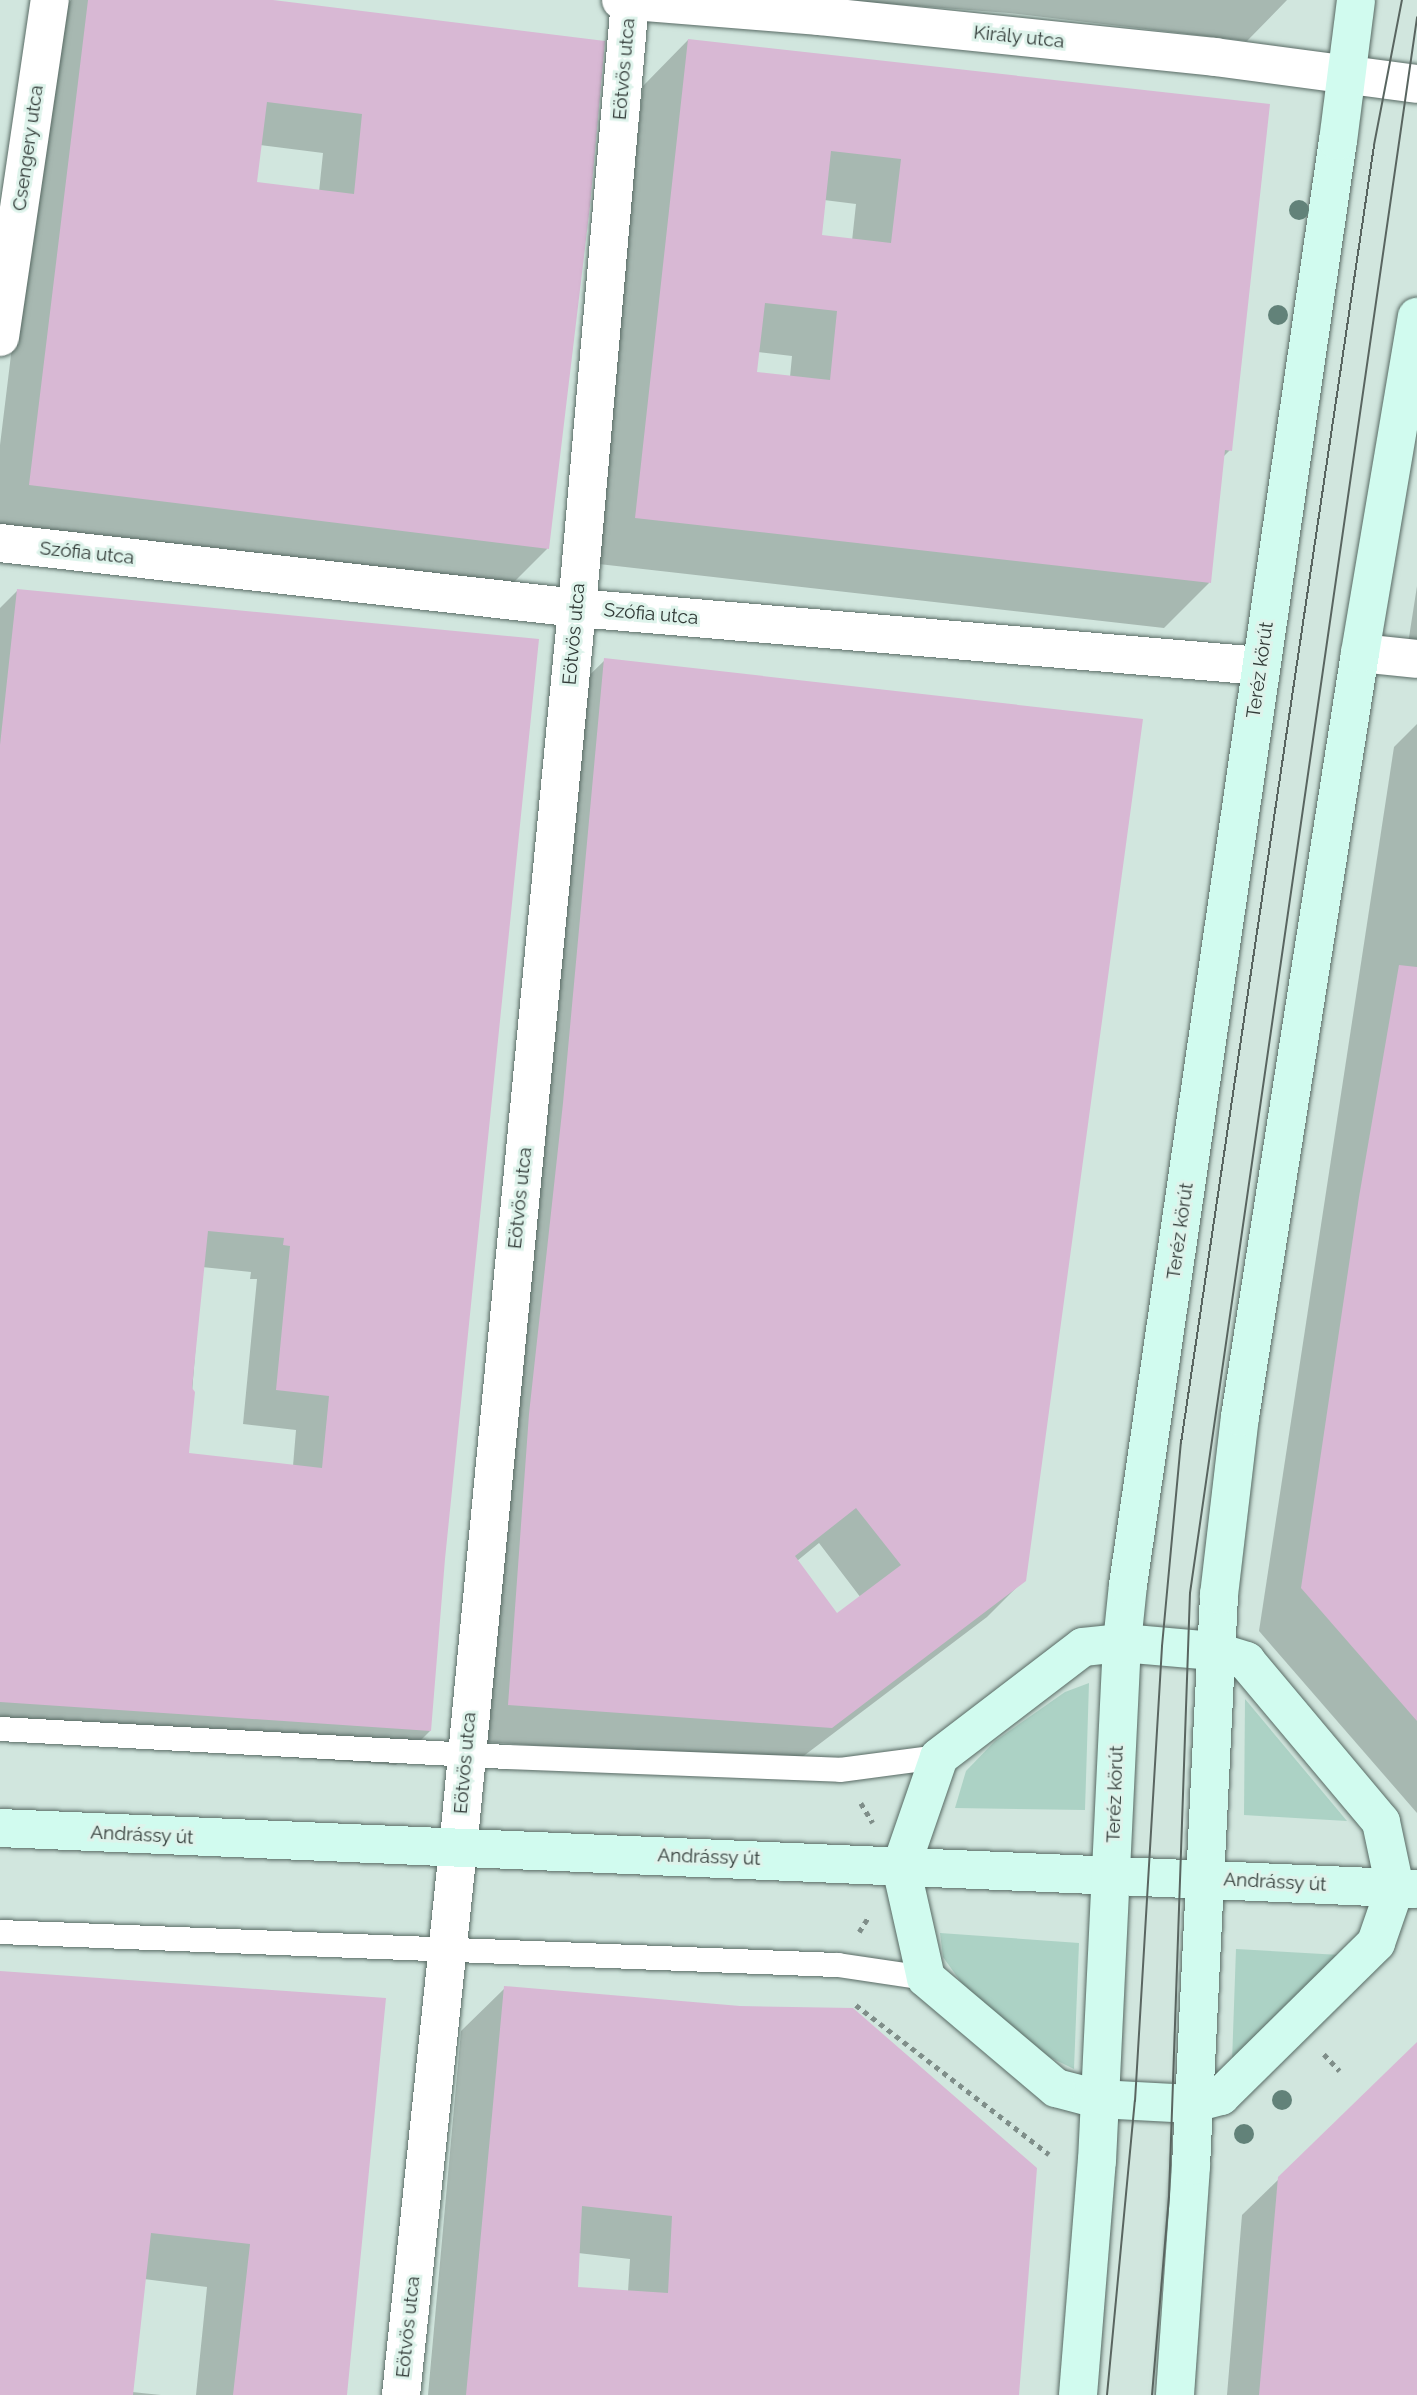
<!DOCTYPE html>
<html>
<head>
<meta charset="utf-8">
<style>
	body { margin:0 }
	#map { position:relative; width:1417px; height:2395px; overflow:hidden; background:#d1e6de; font-family:Raleway,sans-serif }
	div>[style] { position:absolute }
	[style*='--x'] { left:calc(var(--x)*1px); top:calc(var(--y)*1px); width:calc(var(--w)*1px); rotate:calc(var(--a)*1deg) }
	.green>* { inset:0; background:#acd2c5 }
	.shadow>* { inset:0; background:#0003 }
	.building>* { inset:0; background:#d8b8d4 }
	.path>* { height:4.5px; margin-top:-2.25px; transform-origin:0; background:repeating-linear-gradient(90deg,#7f8e89 0 5px,transparent 0 10px) }
	.roads { filter:drop-shadow(0 0 2px #586a64) drop-shadow(0 0 2px #586a64) }
	.service>* { height:24px; margin:-12px; padding:0 12px; transform-origin:12px; border-radius:12px; background:#fff }
	.minor>* { height:38px; margin:-19px; padding:0 19px; transform-origin:19px; border-radius:19px; background:#fff }
	.tertiary>* { height:38px; margin:-19px; padding:0 19px; transform-origin:19px; border-radius:19px; background:#fff }
	.secondary>* { height:38px; margin:-19px; padding:0 19px; transform-origin:19px; border-radius:19px; background:#d1fbef }
	.tram>* { height:2px; margin:-1px; padding:0 1px; transform-origin:1px; border-radius:1px; background:#596560 }
	.trees>* { width:20px; height:20px; margin:-10px; border-radius:50%; background:#628279 }
	span { translate:-50% -50%; white-space:nowrap; text-align:center; line-height:1.15; -webkit-text-stroke:6px #def3eb; paint-order:stroke }
	.street-label { font-size:19px; color:#313a37 }
</style>
</head>
<body>
<div id="map">
	<div class="green">
		<div style="clip-path:polygon(1089px 1683px,1085px 1810px,955px 1808px,966px 1771px,995px 1741px,1065px 1692px)"></div>
		<div style="clip-path:polygon(1245px 1699px,1347px 1821px,1244px 1815px)"></div>
		<div style="clip-path:polygon(940px 1933px,1079px 1943px,1074px 2069px,1037px 2051px,971px 1996px,943px 1957px)"></div>
		<div style="clip-path:polygon(1236px 1949px,1340px 1955px,1232px 2062px)"></div>
	</div>
	<div class="shadow">
		<div style="clip-path:polygon(evenodd,71px 0,258px 0,603px 43px,547px 549px,507px 589px,0 525px,0 445px,52px 19px,71px 0,260px 145px,323px 153px,319px 192px,255px 184px,260px 145px)"></div>
		<div style="clip-path:polygon(836px 0,1287px 0,1247px 41px,1009px 13px)"></div>
		<div style="clip-path:polygon(evenodd,688px 40px,1268px 106px,1230px 450px,1222px 458px,1209px 583px,1164px 628px,590px 563px,643px 86px,688px 40px,824px 200px,856px 204px,852px 241px,820px 237px,824px 200px,688px 40px,758px 352px,792px 356px,790px 377px,756px 373px,758px 352px)"></div>
		<div style="clip-path:polygon(1417px 586px,1417px 678px,1405px 663px)"></div>
		<div style="clip-path:polygon(evenodd,17px 591px,444px 1559px,430px 1731px,396px 1765px,0 1737px,0 608px,17px 591px,202px 1267px,251px 1272px,250px 1279px,257px 1279px,243px 1424px,296px 1430px,293px 1466px,187px 1455px,202px 1267px)"></div>
		<div style="clip-path:polygon(evenodd,605px 660px,1024px 1580px,987px 1617px,793px 1764px,472px 1741px,568px 696px,605px 660px,819px 1543px,861px 1598px,837px 1615px,797px 1561px,819px 1543px)"></div>
		<div style="clip-path:polygon(1417px 724px,1417px 1813px,1259px 1631px,1394px 747px)"></div>
		<div style="clip-path:polygon(0 1972px,384px 2000px,345px 2395px,196px 2395px,207px 2287px,144px 2279px,132px 2392px,161px 2395px,0 2395px)"></div>
		<div style="clip-path:polygon(evenodd,505px 1988px,1018px 2395px,428px 2395px,461px 2031px,505px 1988px,578px 2253px,630px 2259px,628px 2292px,576px 2289px,578px 2253px)"></div>
		<div style="clip-path:polygon(1417px 2044px,1417px 2395px,1227px 2395px,1242px 2215px)"></div>
	</div>
	<div class="building">
		<div style="clip-path:polygon(evenodd,88px 0,273px 0,605px 41px,590px 206px,549px 549px,29px 485px,88px 0,267px 102px,362px 114px,354px 194px,257px 182px,267px 102px)"></div>
		<div style="clip-path:polygon(evenodd,688px 39px,1270px 104px,1232px 451px,1225px 450px,1211px 583px,635px 518px,688px 39px,831px 151px,901px 159px,891px 243px,822px 235px,831px 151px,688px 39px,765px 303px,837px 311px,830px 380px,757px 372px,765px 303px)"></div>
		<div style="clip-path:polygon(evenodd,17px 589px,539px 639px,445px 1559px,431px 1731px,0 1702px,0 745px,17px 589px,208px 1231px,284px 1238px,283px 1245px,290px 1246px,276px 1390px,329px 1396px,322px 1468px,189px 1453px,195px 1392px,192px 1388px,208px 1231px)"></div>
		<div style="clip-path:polygon(evenodd,604px 658px,1143px 719px,1026px 1581px,832px 1728px,508px 1705px,529px 1414px,563px 1103px,604px 658px,856px 1508px,901px 1565px,837px 1613px,795px 1556px,856px 1508px)"></div>
		<div style="clip-path:polygon(1399px 965px,1417px 967px,1417px 1721px,1301px 1588px,1359px 1197px)"></div>
		<div style="clip-path:polygon(0 1971px,386px 1998px,347px 2395px,233px 2395px,250px 2244px,151px 2233px,133px 2395px,0 2395px)"></div>
		<div style="clip-path:polygon(evenodd,504px 1986px,740px 2006px,853px 2008px,1037px 2168px,1019px 2395px,466px 2395px,504px 1986px,582px 2206px,672px 2216px,668px 2293px,578px 2287px,582px 2206px)"></div>
		<div style="clip-path:polygon(1417px 2042px,1417px 2395px,1259px 2395px,1278px 2177px)"></div>
	</div>
	<div class="path">
		<div style="--x:861;--y:1803;--w:23;--a:59"></div>
		<div style="--x:859;--y:1932;--w:19;--a:-58"></div>
		<div style="--x:856;--y:2005;--w:244;--a:37.7"></div>
		<div style="--x:1324;--y:2054;--w:23;--a:47"></div>
	</div>
	<div class="roads">
		<div class="service">
			<div style="--x:0;--y:1729;--w:508;--a:3.16"></div>
			<div style="--x:507;--y:1757;--w:333;--a:2.2"></div>
			<div style="--x:840;--y:1770;--w:100;--a:-7.5"></div>
			<div style="--x:0;--y:1932;--w:839;--a:2.26"></div>
			<div style="--x:838;--y:1965;--w:89;--a:8.4"></div>
		</div>
		<div class="minor">
			<div style="--x:0;--y:337;--w:341;--a:-81.6"></div>
			<div style="--x:0;--y:543;--w:581;--a:6.43"></div>
			<div style="--x:577;--y:608;--w:686;--a:4.85"></div>
			<div style="--x:1360;--y:653;--w:57;--a:6"></div>
			<div style="--x:401;--y:2395;--w:549;--a:-84.04"></div>
			<div style="--x:458;--y:1849;--w:1247;--a:-84.52"></div>
			<div style="--x:577;--y:608;--w:609;--a:-85.01"></div>
		</div>
		<div class="tertiary">
			<div style="--x:621;--y:0;--w:199;--a:4.6"></div>
			<div style="--x:819;--y:16;--w:398;--a:5.9"></div>
			<div style="--x:1215;--y:57;--w:204;--a:7.6"></div>
		</div>
		<div class="secondary">
			<div style="--x:1122;--y:1643;--w:92;--a:5"></div>
			<div style="--x:1214;--y:1651;--w:34;--a:17"></div>
			<div style="--x:1246;--y:1661;--w:210;--a:50"></div>
			<div style="--x:1381;--y:1822;--w:67;--a:78"></div>
			<div style="--x:1395;--y:1888;--w:58;--a:109.1"></div>
			<div style="--x:1376;--y:1943;--w:218;--a:135.4"></div>
			<div style="--x:1221;--y:2096;--w:30;--a:165"></div>
			<div style="--x:1192;--y:2104;--w:94;--a:-177"></div>
			<div style="--x:1098;--y:2099;--w:43;--a:-165.3"></div>
			<div style="--x:1056;--y:2088;--w:170;--a:-139.8"></div>
			<div style="--x:926;--y:1978;--w:114;--a:-102.7"></div>
			<div style="--x:901;--y:1867;--w:116;--a:-70.9"></div>
			<div style="--x:939;--y:1757;--w:181;--a:-37.4"></div>
			<div style="--x:1083;--y:1647;--w:39;--a:-6"></div>
			<div style="--x:0;--y:1828;--w:1418;--a:2.46"></div>
			<div style="--x:1078;--y:2395;--w:235;--a:-85.4"></div>
			<div style="--x:1097;--y:2161;--w:519;--a:-87.24"></div>
			<div style="--x:1122;--y:1643;--w:58;--a:-84.1"></div>
			<div style="--x:1128;--y:1585;--w:1459;--a:-81.73"></div>
			<div style="--x:1338;--y:141;--w:142;--a:-82.7"></div>
			<div style="--x:1175;--y:2395;--w:230;--a:-86"></div>
			<div style="--x:1191;--y:2166;--w:572;--a:-87.19"></div>
			<div style="--x:1219;--y:1595;--w:179;--a:-83.3"></div>
			<div style="--x:1240;--y:1417;--w:773;--a:-81.07"></div>
			<div style="--x:1360;--y:653;--w:341;--a:-80.4"></div>
		</div>
	</div>
	<div class="tram">
		<div style="--x:1107;--y:2395;--w:295;--a:-84.6"></div>
		<div style="--x:1135;--y:2101;--w:456;--a:-86.6"></div>
		<div style="--x:1162;--y:1646;--w:204;--a:-84.7"></div>
		<div style="--x:1181;--y:1443;--w:1312;--a:-81.54"></div>
		<div style="--x:1374;--y:145;--w:148;--a:-79.1"></div>
		<div style="--x:1152;--y:2395;--w:199;--a:-85.1"></div>
		<div style="--x:1169;--y:2197;--w:604;--a:-88.01"></div>
		<div style="--x:1190;--y:1593;--w:1592;--a:-81.8"></div>
	</div>
	<div class="trees">
		<div style="left:1299px;top:210px"></div>
		<div style="left:1278px;top:315px"></div>
		<div style="left:1282px;top:2100px"></div>
		<div style="left:1244px;top:2134px"></div>
	</div>
	<div class="street-label">
		<span style="left:1019px;top:37px;rotate:6deg">Király utca</span>
		<span style="left:624px;top:69px;rotate:-85deg">Eötvös utca</span>
		<span style="left:28px;top:148px;rotate:-82deg">Csengery utca</span>
		<span style="left:87px;top:553px;rotate:6deg">Szófia utca</span>
		<span style="left:651px;top:614px;rotate:5deg">Szófia utca</span>
		<span style="left:574px;top:634px;rotate:-85deg">Eötvös utca</span>
		<span style="left:1260px;top:670px;rotate:-82deg">Teréz körút</span>
		<span style="left:520px;top:1198px;rotate:-84deg">Eötvös utca</span>
		<span style="left:1180px;top:1231px;rotate:-82deg">Teréz körút</span>
		<span style="left:465px;top:1763px;rotate:-85deg">Eötvös utca</span>
		<span style="left:1115px;top:1794px;rotate:-88deg">Teréz körút</span>
		<span style="left:142px;top:1835px;rotate:3deg">Andrássy út</span>
		<span style="left:709px;top:1857px;rotate:2deg">Andrássy út</span>
		<span style="left:1275px;top:1882px;rotate:3deg">Andrássy út</span>
		<span style="left:408px;top:2327px;rotate:-84deg">Eötvös utca</span>
	</div>
</div>
</body>
</html>
